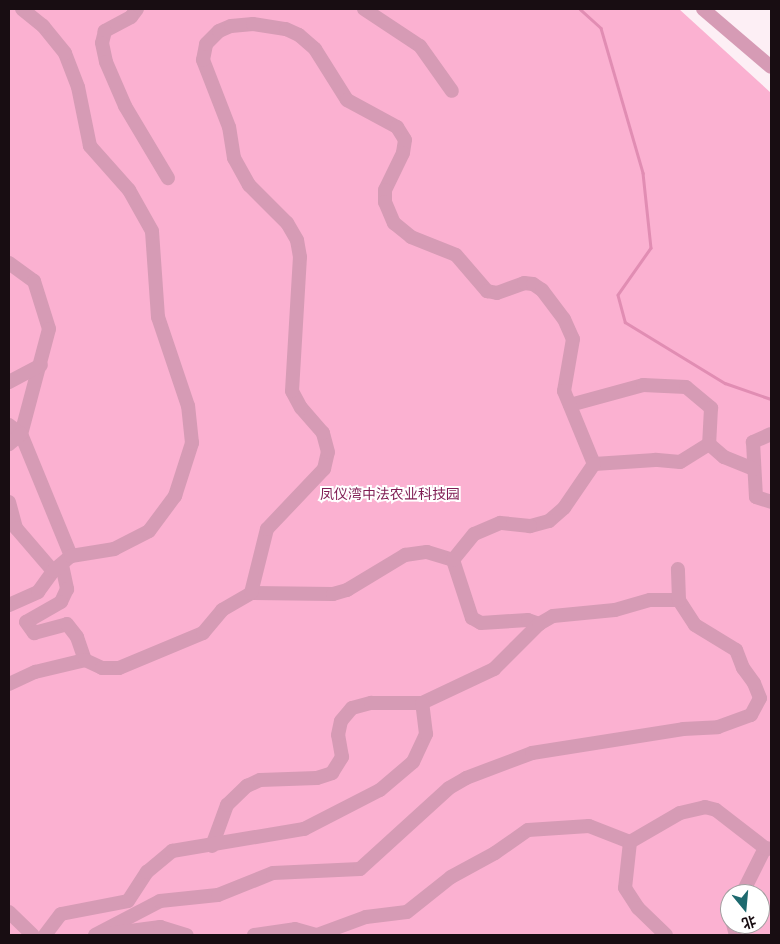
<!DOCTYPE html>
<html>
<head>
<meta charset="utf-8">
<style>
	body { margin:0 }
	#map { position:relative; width:780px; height:944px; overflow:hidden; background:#fdeff5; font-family:"Archivo Narrow","Noto Sans SC",sans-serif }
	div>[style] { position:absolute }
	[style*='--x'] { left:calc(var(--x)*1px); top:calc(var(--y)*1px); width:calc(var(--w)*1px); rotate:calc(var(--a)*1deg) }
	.green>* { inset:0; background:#fbb1d1 }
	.stream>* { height:2.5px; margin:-1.25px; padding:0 1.25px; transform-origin:1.25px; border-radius:1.25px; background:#e18db3 }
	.minor>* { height:14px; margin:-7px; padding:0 7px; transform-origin:7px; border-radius:7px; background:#d69bb5 }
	span { translate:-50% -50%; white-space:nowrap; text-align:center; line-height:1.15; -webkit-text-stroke:4px #fff; paint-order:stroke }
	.park-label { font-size:14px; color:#7f1c53 }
	.frame { position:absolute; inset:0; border:10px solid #180d12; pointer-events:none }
	.north { position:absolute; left:720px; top:884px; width:50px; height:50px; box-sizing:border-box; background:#fff; border:1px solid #a39ea0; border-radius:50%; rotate:163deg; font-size:14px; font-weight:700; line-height:20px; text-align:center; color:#180d12 }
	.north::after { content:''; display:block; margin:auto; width:18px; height:22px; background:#1e6a6f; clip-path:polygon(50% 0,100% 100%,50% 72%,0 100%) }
</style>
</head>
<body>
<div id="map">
	<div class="green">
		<div style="clip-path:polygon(evenodd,9px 9px,679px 9px,771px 93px,771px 935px,9px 935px,9px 9px,730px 894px,760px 894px,760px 924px,730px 924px,730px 894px)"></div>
	</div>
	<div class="stream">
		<div style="--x:418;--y:9;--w:2;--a:0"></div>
		<div style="--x:580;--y:9;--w:28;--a:42"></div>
		<div style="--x:601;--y:28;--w:151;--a:73.8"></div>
		<div style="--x:643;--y:173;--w:75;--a:83.9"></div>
		<div style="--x:651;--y:248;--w:57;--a:125.1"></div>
		<div style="--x:618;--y:295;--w:28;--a:75"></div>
		<div style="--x:625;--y:322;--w:117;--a:31.4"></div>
		<div style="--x:725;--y:383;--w:49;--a:19.2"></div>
	</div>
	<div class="minor">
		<div style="--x:137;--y:9;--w:10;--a:127"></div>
		<div style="--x:131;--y:17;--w:30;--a:152"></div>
		<div style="--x:105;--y:31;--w:12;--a:104"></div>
		<div style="--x:102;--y:43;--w:19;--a:78"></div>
		<div style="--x:106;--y:62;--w:48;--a:66.6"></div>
		<div style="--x:125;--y:106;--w:84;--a:59.2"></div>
		<div style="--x:364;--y:9;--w:67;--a:33.5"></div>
		<div style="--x:420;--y:46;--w:55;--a:54.6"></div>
		<div style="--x:703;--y:9;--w:89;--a:40.5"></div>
		<div style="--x:9;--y:263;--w:31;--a:36"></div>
		<div style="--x:34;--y:281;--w:50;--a:72.6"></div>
		<div style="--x:49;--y:329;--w:109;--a:104.9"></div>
		<div style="--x:21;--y:434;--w:132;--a:67.7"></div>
		<div style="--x:9;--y:382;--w:36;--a:-28"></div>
		<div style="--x:570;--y:405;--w:76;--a:-15.3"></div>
		<div style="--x:643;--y:385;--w:43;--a:2.7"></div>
		<div style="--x:686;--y:387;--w:33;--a:40"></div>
		<div style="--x:711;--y:408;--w:36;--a:93"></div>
		<div style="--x:709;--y:444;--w:34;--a:148"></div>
		<div style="--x:680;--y:462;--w:25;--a:-175"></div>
		<div style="--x:655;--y:460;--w:61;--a:176.2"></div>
		<div style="--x:9;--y:425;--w:15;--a:37"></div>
		<div style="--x:21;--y:434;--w:16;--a:140"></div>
		<div style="--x:771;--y:434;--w:20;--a:156"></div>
		<div style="--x:753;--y:442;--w:55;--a:86.9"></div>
		<div style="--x:756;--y:497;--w:16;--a:18"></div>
		<div style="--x:709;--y:444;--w:20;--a:41"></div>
		<div style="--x:724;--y:457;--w:32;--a:22"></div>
		<div style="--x:9;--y:502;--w:27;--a:75"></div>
		<div style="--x:16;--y:528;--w:57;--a:49.3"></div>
		<div style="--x:62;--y:565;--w:25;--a:78"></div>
		<div style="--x:67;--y:589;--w:14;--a:115"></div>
		<div style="--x:61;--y:602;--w:40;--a:150.3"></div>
		<div style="--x:26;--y:622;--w:14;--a:54"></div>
		<div style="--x:34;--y:633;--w:34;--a:-15"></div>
		<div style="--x:67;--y:624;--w:16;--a:52"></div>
		<div style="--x:77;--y:637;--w:24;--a:71"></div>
		<div style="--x:251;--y:593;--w:82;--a:0.7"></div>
		<div style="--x:333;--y:594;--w:15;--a:-16"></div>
		<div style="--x:347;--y:590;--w:68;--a:-31.1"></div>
		<div style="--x:405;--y:555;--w:22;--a:-8"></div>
		<div style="--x:427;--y:552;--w:27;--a:17"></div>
		<div style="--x:453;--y:560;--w:61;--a:71.9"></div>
		<div style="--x:472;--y:618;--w:10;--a:29"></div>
		<div style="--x:481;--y:623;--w:47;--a:-3.7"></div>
		<div style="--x:528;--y:620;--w:12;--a:20"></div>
		<div style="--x:9;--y:605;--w:32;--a:-24"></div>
		<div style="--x:38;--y:592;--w:26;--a:-54"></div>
		<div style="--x:53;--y:571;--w:23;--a:-40"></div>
		<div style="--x:71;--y:556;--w:44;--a:-9.2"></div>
		<div style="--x:114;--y:549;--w:39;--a:-27"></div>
		<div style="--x:149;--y:531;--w:44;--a:-53.4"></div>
		<div style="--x:175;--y:496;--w:56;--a:-72.2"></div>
		<div style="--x:192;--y:443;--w:37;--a:-96"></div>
		<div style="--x:188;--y:406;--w:94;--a:-108.6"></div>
		<div style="--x:158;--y:317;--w:86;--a:-94"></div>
		<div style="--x:152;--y:231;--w:47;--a:-119.3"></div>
		<div style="--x:129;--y:190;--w:59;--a:-131.6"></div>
		<div style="--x:90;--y:146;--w:60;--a:-101.5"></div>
		<div style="--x:78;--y:87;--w:36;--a:-111"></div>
		<div style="--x:65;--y:53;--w:35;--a:-129"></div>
		<div style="--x:43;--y:26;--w:27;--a:-141"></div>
		<div style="--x:9;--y:684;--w:29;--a:-25"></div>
		<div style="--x:35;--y:672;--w:51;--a:-13.5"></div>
		<div style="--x:85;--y:660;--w:19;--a:25"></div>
		<div style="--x:102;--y:668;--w:17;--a:0"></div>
		<div style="--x:119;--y:668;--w:91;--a:-22.6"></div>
		<div style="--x:203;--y:633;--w:30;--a:-50"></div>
		<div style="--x:222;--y:610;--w:34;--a:-30"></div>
		<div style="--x:251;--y:593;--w:66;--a:-76"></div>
		<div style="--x:267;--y:529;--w:83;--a:-46.5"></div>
		<div style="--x:324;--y:469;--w:17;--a:-77"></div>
		<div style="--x:328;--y:452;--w:20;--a:-105"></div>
		<div style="--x:323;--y:433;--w:33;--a:-131"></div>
		<div style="--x:301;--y:408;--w:19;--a:-118"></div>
		<div style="--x:292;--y:391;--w:134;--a:-86.6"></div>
		<div style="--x:300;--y:257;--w:17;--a:-100"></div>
		<div style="--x:297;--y:240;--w:20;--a:-120"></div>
		<div style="--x:287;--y:223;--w:54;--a:-135"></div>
		<div style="--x:249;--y:185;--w:31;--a:-119"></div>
		<div style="--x:234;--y:158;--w:31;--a:-99"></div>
		<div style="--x:229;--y:127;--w:72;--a:-111.2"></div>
		<div style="--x:203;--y:60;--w:16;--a:-79"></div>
		<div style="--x:206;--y:44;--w:18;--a:-45"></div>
		<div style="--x:219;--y:31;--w:13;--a:-23"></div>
		<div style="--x:231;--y:26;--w:22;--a:-5"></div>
		<div style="--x:253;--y:24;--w:33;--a:9"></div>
		<div style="--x:286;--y:29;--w:14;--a:25"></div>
		<div style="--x:299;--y:35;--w:21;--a:41"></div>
		<div style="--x:315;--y:49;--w:60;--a:57.9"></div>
		<div style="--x:347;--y:100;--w:57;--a:28.4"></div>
		<div style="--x:397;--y:127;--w:15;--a:58"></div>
		<div style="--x:405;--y:140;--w:13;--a:99"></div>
		<div style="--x:403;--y:153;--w:41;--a:115.9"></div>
		<div style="--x:385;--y:190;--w:12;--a:90"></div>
		<div style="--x:385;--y:202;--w:23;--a:67"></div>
		<div style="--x:394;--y:223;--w:22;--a:39"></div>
		<div style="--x:411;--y:237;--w:48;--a:21.8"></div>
		<div style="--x:456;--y:255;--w:48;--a:49.3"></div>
		<div style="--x:487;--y:291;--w:10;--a:11"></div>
		<div style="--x:497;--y:293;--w:29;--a:-20"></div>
		<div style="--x:524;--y:283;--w:9;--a:6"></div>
		<div style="--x:533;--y:284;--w:11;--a:34"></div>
		<div style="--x:542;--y:290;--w:36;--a:53"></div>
		<div style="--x:564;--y:319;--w:22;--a:66"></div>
		<div style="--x:573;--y:339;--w:53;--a:99.8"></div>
		<div style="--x:564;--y:391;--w:79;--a:67.7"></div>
		<div style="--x:594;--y:464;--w:53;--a:124.3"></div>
		<div style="--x:564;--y:508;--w:20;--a:139"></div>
		<div style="--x:549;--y:521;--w:20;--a:165"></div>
		<div style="--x:530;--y:526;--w:30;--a:-174"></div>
		<div style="--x:500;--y:523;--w:28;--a:157"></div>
		<div style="--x:474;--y:534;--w:33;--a:129"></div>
		<div style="--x:630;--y:842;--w:46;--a:96.2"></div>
		<div style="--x:625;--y:888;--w:24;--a:57"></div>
		<div style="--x:638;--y:908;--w:39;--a:44"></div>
		<div style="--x:212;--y:846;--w:44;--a:-69.9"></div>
		<div style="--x:227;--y:805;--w:28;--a:-44"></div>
		<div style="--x:247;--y:786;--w:14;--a:-25"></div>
		<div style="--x:260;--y:780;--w:57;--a:-2"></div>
		<div style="--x:317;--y:778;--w:16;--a:-18"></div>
		<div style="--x:332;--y:773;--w:19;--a:-58"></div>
		<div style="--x:342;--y:757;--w:22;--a:-100"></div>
		<div style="--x:338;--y:735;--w:14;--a:-78"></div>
		<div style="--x:341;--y:721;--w:17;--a:-50"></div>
		<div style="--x:352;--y:708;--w:20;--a:-15"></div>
		<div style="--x:371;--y:703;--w:51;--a:0"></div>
		<div style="--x:422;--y:703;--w:80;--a:-25.3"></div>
		<div style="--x:494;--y:669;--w:64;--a:-45"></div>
		<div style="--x:539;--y:624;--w:16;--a:-30"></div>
		<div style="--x:553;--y:616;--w:62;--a:-5.5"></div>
		<div style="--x:615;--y:610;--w:36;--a:-16"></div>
		<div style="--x:650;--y:600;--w:29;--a:0"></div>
		<div style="--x:742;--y:894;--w:51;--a:-63.4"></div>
		<div style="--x:9;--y:912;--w:33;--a:44"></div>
		<div style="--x:733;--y:924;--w:11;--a:75"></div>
		<div style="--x:45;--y:935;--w:26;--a:-53"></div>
		<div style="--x:61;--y:914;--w:68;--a:-11"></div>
		<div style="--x:128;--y:901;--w:35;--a:-57"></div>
		<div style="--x:147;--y:872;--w:33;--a:-40"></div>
		<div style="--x:172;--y:851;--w:134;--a:-9.5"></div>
		<div style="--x:304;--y:829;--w:85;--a:-27.2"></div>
		<div style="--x:380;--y:790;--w:43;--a:-40.3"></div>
		<div style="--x:413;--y:762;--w:31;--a:-65"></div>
		<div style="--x:426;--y:734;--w:31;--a:-97"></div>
		<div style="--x:95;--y:935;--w:73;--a:-27.6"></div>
		<div style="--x:160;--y:901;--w:58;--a:-5.9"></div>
		<div style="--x:218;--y:895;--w:59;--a:-21.8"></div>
		<div style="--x:273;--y:873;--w:87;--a:-2.6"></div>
		<div style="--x:360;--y:869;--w:120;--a:-42.3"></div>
		<div style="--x:449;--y:788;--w:20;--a:-30"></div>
		<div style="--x:466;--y:778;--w:71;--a:-20.7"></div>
		<div style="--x:532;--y:753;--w:153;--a:-9"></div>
		<div style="--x:683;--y:729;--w:35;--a:-3"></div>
		<div style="--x:718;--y:727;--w:35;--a:-20"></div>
		<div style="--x:751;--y:715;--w:19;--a:-62"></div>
		<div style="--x:760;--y:698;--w:16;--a:-112"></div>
		<div style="--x:754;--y:683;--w:19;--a:-126"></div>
		<div style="--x:743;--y:668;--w:19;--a:-111"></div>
		<div style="--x:736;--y:650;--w:48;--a:-148.6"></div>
		<div style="--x:695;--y:625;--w:30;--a:-123"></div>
		<div style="--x:679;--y:600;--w:31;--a:-92"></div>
		<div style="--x:99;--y:935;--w:62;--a:-7.5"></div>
		<div style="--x:160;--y:927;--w:28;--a:17"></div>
		<div style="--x:254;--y:935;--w:41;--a:-8.3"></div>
		<div style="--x:295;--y:929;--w:22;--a:16"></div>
		<div style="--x:317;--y:935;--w:52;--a:-20.2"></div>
		<div style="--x:366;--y:917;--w:41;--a:-7"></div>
		<div style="--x:407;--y:912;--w:56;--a:-38.5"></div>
		<div style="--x:451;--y:877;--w:50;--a:-28.6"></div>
		<div style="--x:495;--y:853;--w:40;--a:-34.9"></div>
		<div style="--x:528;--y:830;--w:61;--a:-3.8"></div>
		<div style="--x:589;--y:826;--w:44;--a:21.3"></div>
		<div style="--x:630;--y:842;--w:58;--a:-30.1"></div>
		<div style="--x:680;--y:813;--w:26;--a:-13"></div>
		<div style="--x:705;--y:807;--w:11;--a:15"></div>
		<div style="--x:716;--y:810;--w:62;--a:37.8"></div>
		<div style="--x:765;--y:848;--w:6;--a:9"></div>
	</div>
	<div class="park-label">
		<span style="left:390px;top:494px">凤仪湾中法农业科技园</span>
	</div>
	<div class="frame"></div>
	<div class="north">北</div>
</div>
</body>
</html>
